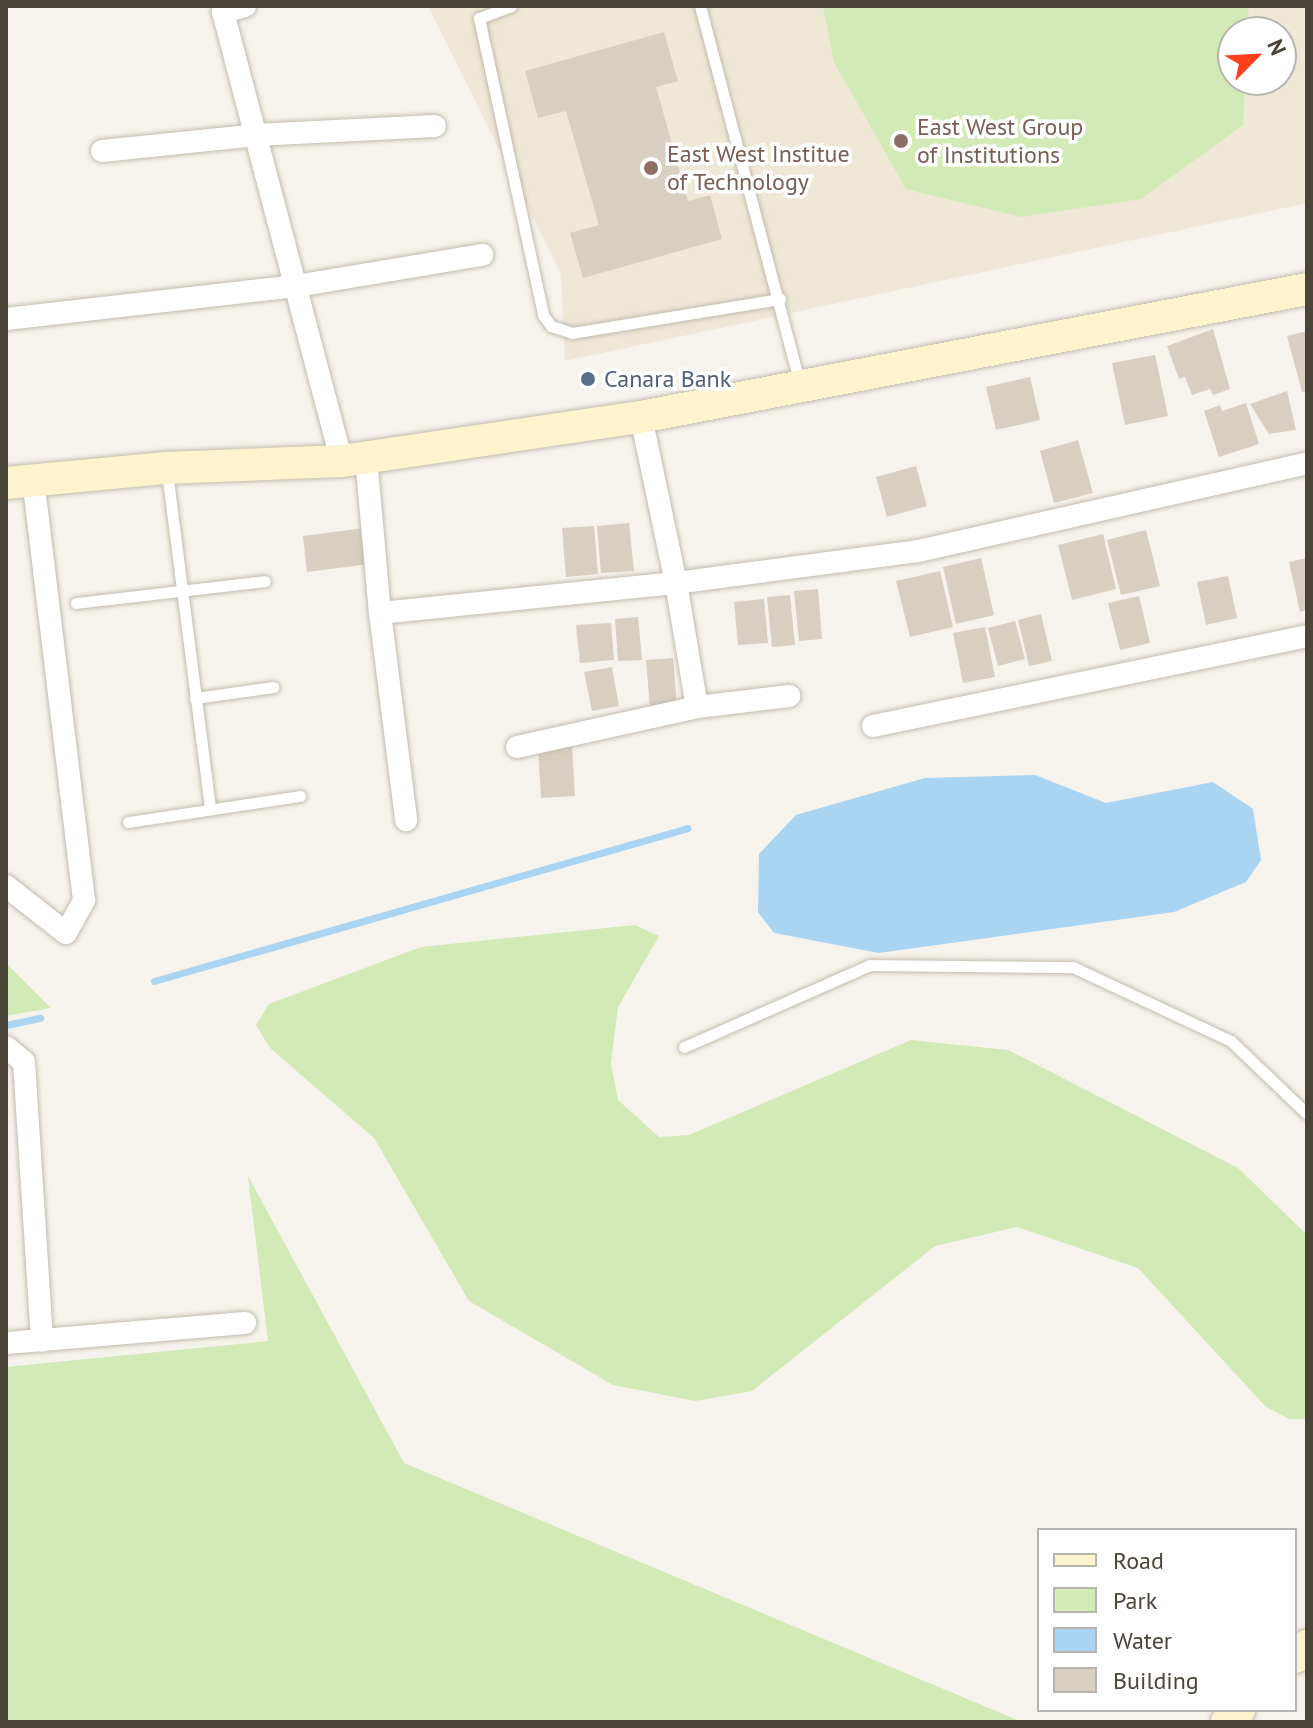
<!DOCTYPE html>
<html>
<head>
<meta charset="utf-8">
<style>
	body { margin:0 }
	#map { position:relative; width:1313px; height:1728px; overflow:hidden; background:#f6f3ec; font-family:"PT Sans",sans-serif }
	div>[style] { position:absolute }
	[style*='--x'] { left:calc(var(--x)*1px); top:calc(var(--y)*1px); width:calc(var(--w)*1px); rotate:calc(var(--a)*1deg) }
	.education>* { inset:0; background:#efe8d6 }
	.green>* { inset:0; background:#d2eab5 }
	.water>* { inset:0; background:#a9d4f2 }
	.stream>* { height:7px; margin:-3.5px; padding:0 3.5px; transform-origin:3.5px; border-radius:3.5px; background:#a9d4f2 }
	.building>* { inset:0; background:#d8cfc1 }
	.roads { filter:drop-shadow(0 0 2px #c2bbae) drop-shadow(0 0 2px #c2bbae) }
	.lane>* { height:11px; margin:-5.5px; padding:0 5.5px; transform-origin:5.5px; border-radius:5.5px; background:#fff }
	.street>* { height:22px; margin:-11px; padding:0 11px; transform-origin:11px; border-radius:11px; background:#fff }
	.secondary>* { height:32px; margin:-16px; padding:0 16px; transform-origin:16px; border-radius:16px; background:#fff3cd }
	.dots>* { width:22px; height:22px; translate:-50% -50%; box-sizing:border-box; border:4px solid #fff; border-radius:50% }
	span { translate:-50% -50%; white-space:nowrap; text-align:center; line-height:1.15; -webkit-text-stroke:7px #fff; paint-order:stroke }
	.education-label { font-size:24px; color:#785e54 }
	.left { translate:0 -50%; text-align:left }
	.service-label { font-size:24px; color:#4e5e75 }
	.frame { position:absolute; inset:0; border:8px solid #4b4439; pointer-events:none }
	.legend { position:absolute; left:1037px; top:1528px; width:260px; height:184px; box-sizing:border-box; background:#fff; border:2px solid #b7b4b0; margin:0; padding:10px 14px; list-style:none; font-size:24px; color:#4b4439 }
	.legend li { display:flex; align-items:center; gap:16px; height:40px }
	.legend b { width:40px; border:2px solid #b7b4b0 }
	.north { position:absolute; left:1217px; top:16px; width:80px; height:80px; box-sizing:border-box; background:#fff; border:2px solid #b7b4b0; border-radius:50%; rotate:66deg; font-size:22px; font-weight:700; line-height:32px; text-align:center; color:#4b4439 }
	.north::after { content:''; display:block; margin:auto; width:28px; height:36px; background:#fc3f1d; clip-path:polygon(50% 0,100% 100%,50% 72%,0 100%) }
</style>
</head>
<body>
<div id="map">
	<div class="education">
		<div style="clip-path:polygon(evenodd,428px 6px,1307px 6px,1307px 203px,565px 361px,561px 274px,428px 6px,1233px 32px,1281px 32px,1281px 80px,1233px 80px,1233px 32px)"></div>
	</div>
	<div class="green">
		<div style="clip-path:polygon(823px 6px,1249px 6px,1246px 32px,1233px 32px,1233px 80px,1245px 80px,1243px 125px,1141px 199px,1021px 217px,906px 189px,834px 62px)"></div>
		<div style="clip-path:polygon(635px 925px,659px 936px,618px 1007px,611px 1064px,618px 1100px,659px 1137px,689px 1135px,911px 1040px,1008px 1050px,1238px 1168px,1307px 1235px,1307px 1419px,1289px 1419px,1266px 1407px,1138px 1268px,1017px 1227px,935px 1246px,752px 1391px,695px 1401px,613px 1385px,469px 1301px,374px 1138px,270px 1048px,256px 1025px,269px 1004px,421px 947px)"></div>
		<div style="clip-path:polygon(6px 963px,51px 1008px,6px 1016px)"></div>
		<div style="clip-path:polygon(248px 1176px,404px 1463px,1022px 1722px,6px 1722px,6px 1367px,268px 1341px)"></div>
	</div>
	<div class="water">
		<div style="clip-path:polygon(1035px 775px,1106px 803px,1213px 782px,1253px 809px,1261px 860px,1246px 882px,1174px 912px,879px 953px,774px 933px,758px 912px,759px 854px,796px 815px,925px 778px)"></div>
	</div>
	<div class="stream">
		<div style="--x:154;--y:981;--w:555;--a:-15.99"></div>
		<div style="--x:6;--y:1025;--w:35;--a:-12"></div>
	</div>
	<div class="building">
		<div style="clip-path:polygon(664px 32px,678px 81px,656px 87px,688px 201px,710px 195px,722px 239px,583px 278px,570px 233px,599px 225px,566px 111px,538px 118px,525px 71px)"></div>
		<div style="clip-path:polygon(1213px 329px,1230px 389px,1213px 395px,1210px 389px,1192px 395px,1185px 377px,1179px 379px,1167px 346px)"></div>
		<div style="clip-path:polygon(1307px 331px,1307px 391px,1302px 392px,1287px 336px)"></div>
		<div style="clip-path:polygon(1155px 355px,1168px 416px,1125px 425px,1112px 363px)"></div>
		<div style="clip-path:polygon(1030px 377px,1040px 420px,996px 430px,986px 387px)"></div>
		<div style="clip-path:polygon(1287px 391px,1296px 430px,1269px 434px,1250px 404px)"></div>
		<div style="clip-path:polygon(1246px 403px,1259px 444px,1219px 457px,1204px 411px,1220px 405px,1222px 411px)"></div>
		<div style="clip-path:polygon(1078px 440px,1093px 493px,1054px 503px,1040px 451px)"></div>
		<div style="clip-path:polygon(916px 466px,927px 506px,887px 517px,876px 477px)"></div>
		<div style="clip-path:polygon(629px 523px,634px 571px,601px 573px,597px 526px)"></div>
		<div style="clip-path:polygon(594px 526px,598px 574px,566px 577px,562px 528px)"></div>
		<div style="clip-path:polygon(364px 528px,369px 564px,307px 572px,303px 536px)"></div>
		<div style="clip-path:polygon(1146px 530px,1160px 586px,1121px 595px,1107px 540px)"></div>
		<div style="clip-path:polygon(1103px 534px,1116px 589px,1072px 600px,1058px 545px)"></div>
		<div style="clip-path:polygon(981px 558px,994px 615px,956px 624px,943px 567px)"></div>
		<div style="clip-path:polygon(1307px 558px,1307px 610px,1300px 612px,1289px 562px)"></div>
		<div style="clip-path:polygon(940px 571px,953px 627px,910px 637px,896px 581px)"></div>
		<div style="clip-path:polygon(1228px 576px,1237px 618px,1206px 625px,1197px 582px)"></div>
		<div style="clip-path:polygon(818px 589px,822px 639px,799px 641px,794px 591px)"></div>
		<div style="clip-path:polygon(790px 595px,795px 645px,772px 647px,767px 597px)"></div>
		<div style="clip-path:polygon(1139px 596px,1150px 643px,1120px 650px,1108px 603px)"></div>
		<div style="clip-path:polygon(764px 599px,768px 643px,738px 645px,734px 602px)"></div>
		<div style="clip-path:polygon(1041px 614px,1052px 661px,1029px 666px,1018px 620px)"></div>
		<div style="clip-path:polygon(638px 617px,642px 660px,618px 661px,615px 619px)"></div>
		<div style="clip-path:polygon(1015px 621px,1025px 659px,998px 666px,988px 628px)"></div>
		<div style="clip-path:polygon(611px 623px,614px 660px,580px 663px,576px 625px)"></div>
		<div style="clip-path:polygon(985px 627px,995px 677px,963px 683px,953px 633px)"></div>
		<div style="clip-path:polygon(673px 658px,677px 706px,650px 708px,646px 660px)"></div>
		<div style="clip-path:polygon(612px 667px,619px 706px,592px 711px,584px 672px)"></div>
		<div style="clip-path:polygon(572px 746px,575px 796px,541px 798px,538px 748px)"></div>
	</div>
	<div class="roads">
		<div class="lane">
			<div style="--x:511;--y:6;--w:34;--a:159"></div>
			<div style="--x:479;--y:18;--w:304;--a:77.8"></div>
			<div style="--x:543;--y:315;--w:14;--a:54"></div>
			<div style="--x:551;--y:326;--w:22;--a:18"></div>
			<div style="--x:572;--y:333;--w:211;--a:-9.3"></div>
			<div style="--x:700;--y:6;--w:391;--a:75.2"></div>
			<div style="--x:167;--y:472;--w:340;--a:82.7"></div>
			<div style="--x:76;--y:603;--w:190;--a:-6.6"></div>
			<div style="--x:195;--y:698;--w:79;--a:-8"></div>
			<div style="--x:128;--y:822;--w:174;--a:-8.6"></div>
			<div style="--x:684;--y:1047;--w:203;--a:-23.8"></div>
			<div style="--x:870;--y:965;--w:203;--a:0.6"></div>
			<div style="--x:1073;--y:967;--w:174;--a:25.1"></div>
			<div style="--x:1231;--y:1041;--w:105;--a:43.8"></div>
		</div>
		<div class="street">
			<div style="--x:245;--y:6;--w:23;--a:165"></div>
			<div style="--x:223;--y:12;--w:465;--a:75.2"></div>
			<div style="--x:102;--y:151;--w:155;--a:-5.9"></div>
			<div style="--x:256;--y:135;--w:179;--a:-2.9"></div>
			<div style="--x:6;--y:319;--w:292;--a:-6.5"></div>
			<div style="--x:296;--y:286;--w:189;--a:-9.5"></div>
			<div style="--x:641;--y:417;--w:170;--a:78.1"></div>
			<div style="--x:676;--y:583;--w:126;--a:80.4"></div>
			<div style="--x:366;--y:457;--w:157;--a:84.9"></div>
			<div style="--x:380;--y:613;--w:209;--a:82.8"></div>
			<div style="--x:380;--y:613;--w:298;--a:-5.8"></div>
			<div style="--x:676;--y:583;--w:244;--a:-7.5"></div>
			<div style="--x:918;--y:551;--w:399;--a:-12.7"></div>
			<div style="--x:873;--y:726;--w:443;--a:-11.7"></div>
			<div style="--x:517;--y:747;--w:184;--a:-12.5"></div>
			<div style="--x:697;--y:707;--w:93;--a:-6.8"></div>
			<div style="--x:6;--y:886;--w:76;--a:38.1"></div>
			<div style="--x:66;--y:933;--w:38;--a:-61"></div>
			<div style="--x:84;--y:900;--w:423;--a:-96.9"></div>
			<div style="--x:6;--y:1047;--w:23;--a:40"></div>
			<div style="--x:24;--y:1062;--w:279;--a:86.3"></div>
			<div style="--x:6;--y:1343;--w:240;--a:-4.8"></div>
		</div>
		<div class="secondary">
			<div style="--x:6;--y:483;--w:161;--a:-5.4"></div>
			<div style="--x:166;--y:468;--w:176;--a:-2.3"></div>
			<div style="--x:342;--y:461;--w:302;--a:-8.4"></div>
			<div style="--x:641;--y:417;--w:678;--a:-10.88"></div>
			<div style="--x:1295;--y:1657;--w:16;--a:-43"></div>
			<div style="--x:1227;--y:1722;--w:17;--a:-45"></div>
		</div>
	</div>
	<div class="dots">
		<div style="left:901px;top:141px;background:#8d6e63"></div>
		<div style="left:651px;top:168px;background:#8d6e63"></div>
		<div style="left:588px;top:379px;background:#5c6f8a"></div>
	</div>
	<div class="education-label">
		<span class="left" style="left:917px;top:141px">East West Group<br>of Institutions</span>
		<span class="left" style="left:667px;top:168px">East West Institue<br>of Technology</span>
	</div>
	<div class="service-label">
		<span class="left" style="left:604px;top:379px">Canara Bank</span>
	</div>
	<div class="frame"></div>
	<ul class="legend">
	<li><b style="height:10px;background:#fff3cd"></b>Road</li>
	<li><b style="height:22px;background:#d2eab5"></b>Park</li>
	<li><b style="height:22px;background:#a9d4f2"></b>Water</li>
	<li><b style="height:22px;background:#d8cfc1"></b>Building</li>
	</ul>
	<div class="north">N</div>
</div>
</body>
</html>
